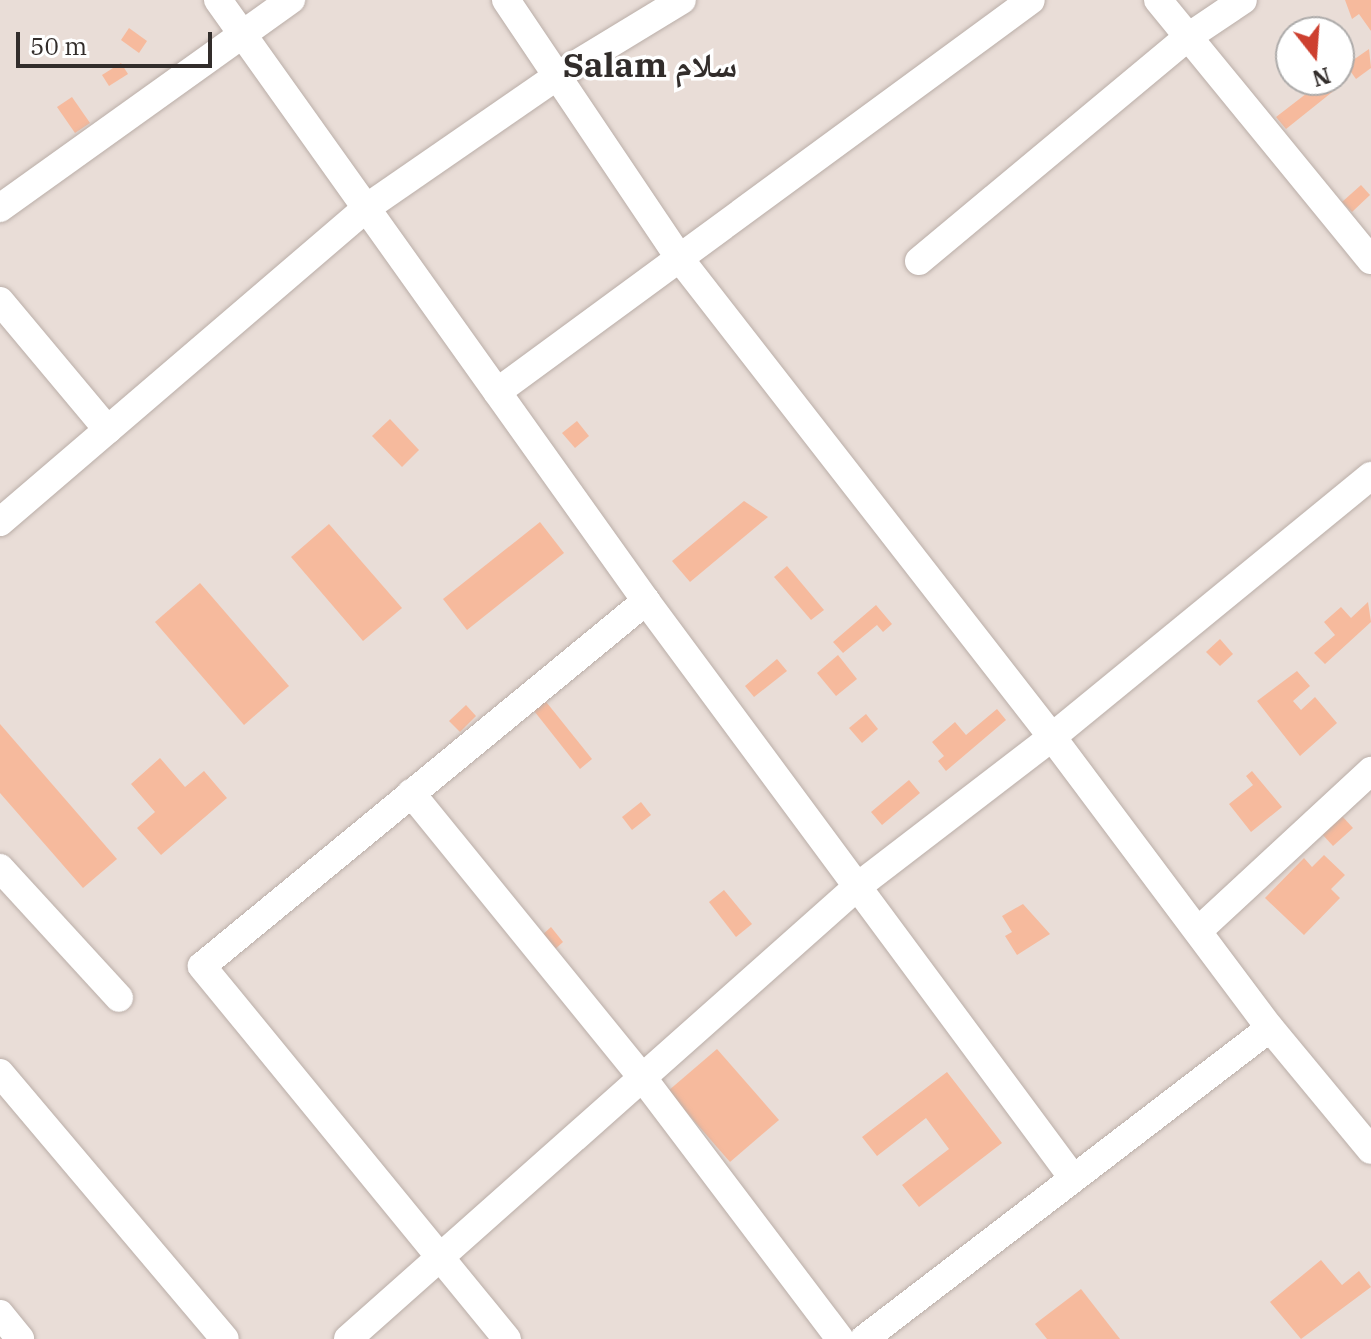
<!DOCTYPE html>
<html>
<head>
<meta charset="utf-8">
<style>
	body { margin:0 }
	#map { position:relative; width:1371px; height:1339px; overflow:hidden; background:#e9ddd7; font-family:"IBM Plex Serif","Noto Naskh Arabic",serif }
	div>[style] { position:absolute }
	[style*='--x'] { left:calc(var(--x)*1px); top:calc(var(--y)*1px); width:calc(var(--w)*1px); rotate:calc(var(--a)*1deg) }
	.building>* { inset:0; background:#f6ba9d }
	.roads { filter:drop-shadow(0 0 2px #baaea8) drop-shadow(0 0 2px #baaea8) }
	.street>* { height:28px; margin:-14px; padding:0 14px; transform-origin:14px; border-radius:14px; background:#fff }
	span { translate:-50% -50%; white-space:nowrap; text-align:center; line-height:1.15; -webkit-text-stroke:7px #fff; paint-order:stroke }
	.district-label { font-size:34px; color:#322d2b; font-weight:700 }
	.north { position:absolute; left:1275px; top:16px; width:80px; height:80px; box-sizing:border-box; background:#fff; border:2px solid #adabaa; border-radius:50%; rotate:163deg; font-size:22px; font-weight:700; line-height:32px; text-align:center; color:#322d2b }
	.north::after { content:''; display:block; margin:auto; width:28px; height:36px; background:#cd402f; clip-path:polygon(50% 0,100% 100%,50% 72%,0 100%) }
	.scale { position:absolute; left:16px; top:32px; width:196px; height:36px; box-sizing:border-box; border:4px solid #322d2b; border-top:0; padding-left:10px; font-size:24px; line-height:28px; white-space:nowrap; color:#322d2b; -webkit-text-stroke:6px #fff; paint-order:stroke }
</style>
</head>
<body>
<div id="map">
	<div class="building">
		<div style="clip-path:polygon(1345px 0,1371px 0,1371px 31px,1359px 14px,1352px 19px)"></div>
		<div style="clip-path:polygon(129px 28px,147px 41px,139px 53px,121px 40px)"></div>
		<div style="clip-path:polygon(1369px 49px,1371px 68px,1356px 79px,1346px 65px)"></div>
		<div style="clip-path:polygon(121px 63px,128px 74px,109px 86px,102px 75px)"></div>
		<div style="clip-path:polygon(1339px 72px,1346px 81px,1286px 129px,1276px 117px,1324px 80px,1339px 80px)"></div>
		<div style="clip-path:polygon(72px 97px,90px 123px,75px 133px,57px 107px)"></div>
		<div style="clip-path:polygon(1361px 185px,1370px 195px,1352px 212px,1342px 202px)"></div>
		<div style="clip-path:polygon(390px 419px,419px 450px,402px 467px,372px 436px)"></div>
		<div style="clip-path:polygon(577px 421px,589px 436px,575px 448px,562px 433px)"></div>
		<div style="clip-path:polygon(744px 501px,768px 517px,690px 582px,672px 561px)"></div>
		<div style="clip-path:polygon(540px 522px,564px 553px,467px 630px,443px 599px)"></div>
		<div style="clip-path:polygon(329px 524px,402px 608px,363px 641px,291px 557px)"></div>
		<div style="clip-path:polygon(787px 566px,824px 610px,811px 620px,774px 577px)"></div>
		<div style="clip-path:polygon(200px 583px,289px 686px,244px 725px,155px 622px)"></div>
		<div style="clip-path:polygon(1368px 602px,1371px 622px,1325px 664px,1314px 653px,1335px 635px,1324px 622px,1341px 607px,1351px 618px)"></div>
		<div style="clip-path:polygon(876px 605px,892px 624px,883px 632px,877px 625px,843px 653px,833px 642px)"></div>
		<div style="clip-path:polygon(1220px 639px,1233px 654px,1220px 666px,1206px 652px)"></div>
		<div style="clip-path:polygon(838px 655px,857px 679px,836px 696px,817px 673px)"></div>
		<div style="clip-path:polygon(777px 659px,787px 671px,754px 697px,745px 686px)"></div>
		<div style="clip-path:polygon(1297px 671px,1310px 686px,1293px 701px,1301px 710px,1315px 697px,1337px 723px,1300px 756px,1257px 701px)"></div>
		<div style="clip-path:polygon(543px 698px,592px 759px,580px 769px,531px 707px)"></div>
		<div style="clip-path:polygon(466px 705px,476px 716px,460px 732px,449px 721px)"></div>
		<div style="clip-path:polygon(997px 709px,1006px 720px,946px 771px,938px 761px,944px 756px,932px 742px,955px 722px,966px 735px)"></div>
		<div style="clip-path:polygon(866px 714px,878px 729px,862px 743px,849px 728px)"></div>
		<div style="clip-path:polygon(0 724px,117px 859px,83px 888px,0 793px)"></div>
		<div style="clip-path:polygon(160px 758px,185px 787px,204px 771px,227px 798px,161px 855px,137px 828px,155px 812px,131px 784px)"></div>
		<div style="clip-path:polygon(1252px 771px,1282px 807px,1251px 832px,1229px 804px,1253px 785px,1246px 776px)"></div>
		<div style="clip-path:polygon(909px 780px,920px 793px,882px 825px,871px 812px)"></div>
		<div style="clip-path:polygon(641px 802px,651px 815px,632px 830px,622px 817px)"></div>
		<div style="clip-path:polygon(1342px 816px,1353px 828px,1333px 846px,1322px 834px)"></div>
		<div style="clip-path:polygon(1324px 855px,1345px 875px,1331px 889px,1340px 898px,1304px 935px,1265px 898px,1304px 858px,1312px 867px)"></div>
		<div style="clip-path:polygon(724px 890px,752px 924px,736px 937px,709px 902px)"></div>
		<div style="clip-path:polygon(1023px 904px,1050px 934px,1017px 955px,1005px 936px,1012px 932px,1002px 916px)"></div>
		<div style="clip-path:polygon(551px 927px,563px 942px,553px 951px,541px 936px)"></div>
		<div style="clip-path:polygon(717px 1049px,779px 1120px,730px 1162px,668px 1091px)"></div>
		<div style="clip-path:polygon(947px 1072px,1002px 1143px,919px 1207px,902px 1185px,949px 1149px,926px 1118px,877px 1156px,862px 1137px)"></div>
		<div style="clip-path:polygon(1321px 1260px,1342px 1285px,1359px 1271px,1371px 1287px,1301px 1339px,1270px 1302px)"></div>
		<div style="clip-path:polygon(1081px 1289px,1120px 1339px,1047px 1339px,1035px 1324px)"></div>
	</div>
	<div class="roads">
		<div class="street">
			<div style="--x:218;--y:0;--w:738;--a:54.54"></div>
			<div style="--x:646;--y:601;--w:718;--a:53.5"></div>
			<div style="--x:506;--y:0;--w:312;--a:56.1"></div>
			<div style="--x:680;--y:259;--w:606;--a:52.11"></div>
			<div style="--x:1052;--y:737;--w:364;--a:53.2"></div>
			<div style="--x:1270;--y:1028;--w:158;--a:50.4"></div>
			<div style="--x:1158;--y:0;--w:336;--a:50.7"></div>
			<div style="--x:0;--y:208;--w:358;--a:-35.6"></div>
			<div style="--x:919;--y:261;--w:350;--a:-39.8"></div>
			<div style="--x:1188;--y:37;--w:66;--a:-33.9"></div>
			<div style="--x:0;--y:301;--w:168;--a:50.1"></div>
			<div style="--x:497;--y:392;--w:662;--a:-36.28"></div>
			<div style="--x:0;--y:522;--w:482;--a:-40.6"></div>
			<div style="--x:366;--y:208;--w:232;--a:-34.6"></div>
			<div style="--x:557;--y:76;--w:146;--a:-31.3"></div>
			<div style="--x:411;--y:793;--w:366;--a:50.9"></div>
			<div style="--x:642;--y:1077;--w:328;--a:52.9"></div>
			<div style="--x:0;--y:868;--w:176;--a:47.5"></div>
			<div style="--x:1198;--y:931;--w:236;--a:-42.8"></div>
			<div style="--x:0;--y:1073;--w:348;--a:49.8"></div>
			<div style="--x:0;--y:1314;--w:32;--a:51"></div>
			<div style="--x:348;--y:1339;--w:682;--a:-41.61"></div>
			<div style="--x:858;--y:886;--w:245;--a:-37.5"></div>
			<div style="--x:1052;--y:737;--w:412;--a:-39.3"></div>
			<div style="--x:507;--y:1339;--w:482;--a:-129.3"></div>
			<div style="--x:202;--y:966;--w:575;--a:-39.42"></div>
			<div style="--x:864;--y:1339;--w:511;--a:-37.45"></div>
		</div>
	</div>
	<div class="district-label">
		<span style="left:650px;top:65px">Salam سلام</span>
	</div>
	<div class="north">N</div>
	<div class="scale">50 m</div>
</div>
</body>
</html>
